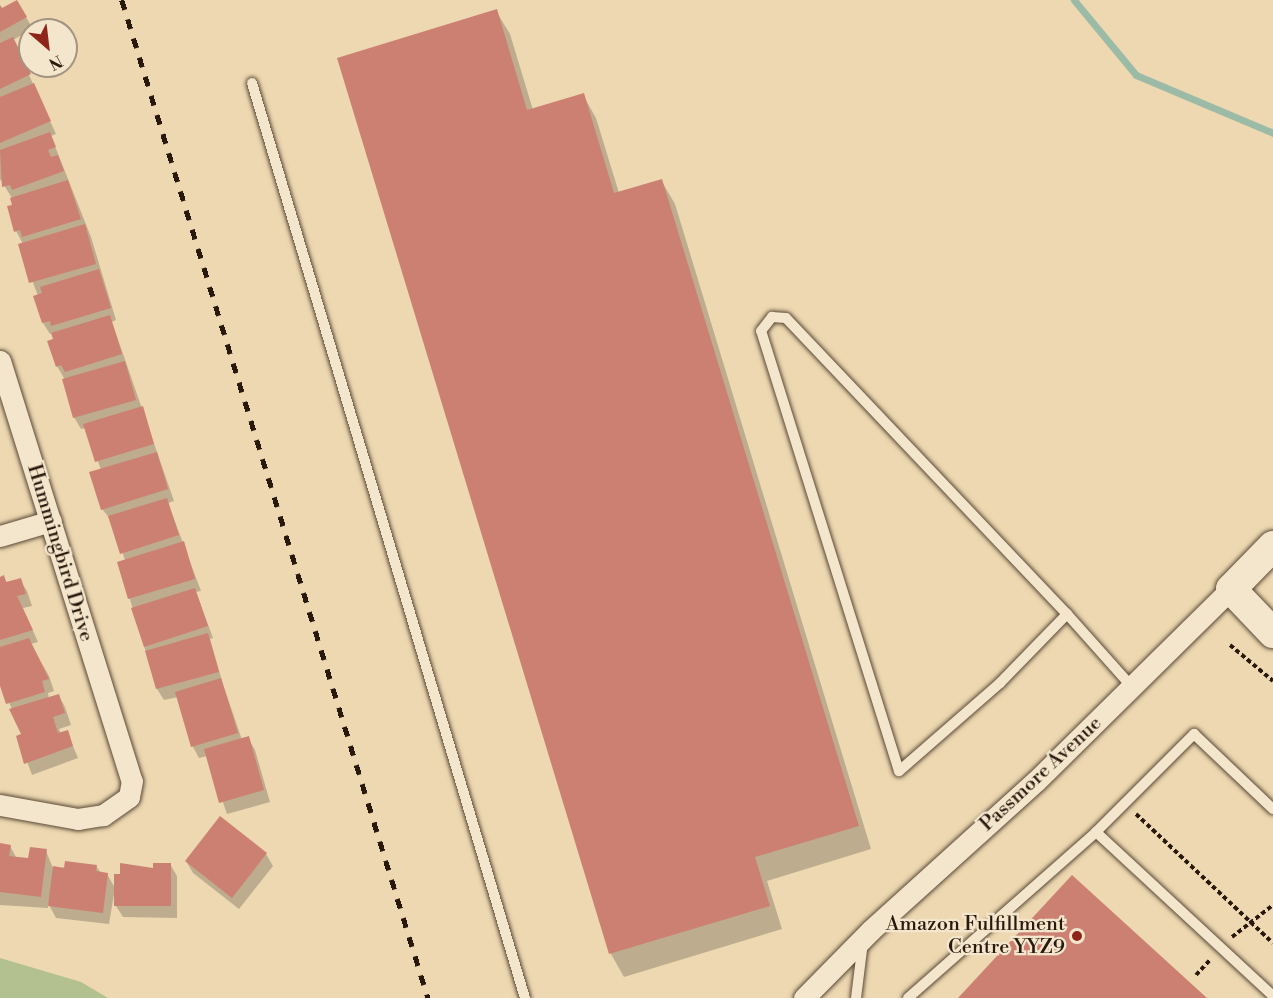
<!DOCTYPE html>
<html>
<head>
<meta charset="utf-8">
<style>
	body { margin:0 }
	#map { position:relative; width:1273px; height:998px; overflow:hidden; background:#edd8b1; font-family:"Libre Bodoni",serif }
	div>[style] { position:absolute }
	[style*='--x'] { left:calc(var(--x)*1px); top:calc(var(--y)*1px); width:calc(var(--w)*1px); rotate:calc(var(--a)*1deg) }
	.green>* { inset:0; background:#b3c08f }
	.shadow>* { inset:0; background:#0003 }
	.stream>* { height:7px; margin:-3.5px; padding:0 3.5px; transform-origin:3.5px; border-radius:3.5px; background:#9bbba6 }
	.building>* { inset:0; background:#cc8072 }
	.path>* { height:4px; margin-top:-2px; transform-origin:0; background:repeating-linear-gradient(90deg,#29190d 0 4.5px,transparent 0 7.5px) }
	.roads { filter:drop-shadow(0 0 2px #5a4936) drop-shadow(0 0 2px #5a4936) }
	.lane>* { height:10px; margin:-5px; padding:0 5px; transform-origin:5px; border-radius:5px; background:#f3e6cc }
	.street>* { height:21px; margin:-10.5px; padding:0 10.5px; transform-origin:10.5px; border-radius:10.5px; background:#f3e6cc }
	.secondary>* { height:30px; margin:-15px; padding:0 15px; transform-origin:15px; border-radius:15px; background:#f3e6cc }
	.rail>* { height:4.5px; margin-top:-2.25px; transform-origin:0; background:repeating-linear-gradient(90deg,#29190d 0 10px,transparent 0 20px) }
	.dots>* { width:16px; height:16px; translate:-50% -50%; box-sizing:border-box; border:3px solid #f3e6cc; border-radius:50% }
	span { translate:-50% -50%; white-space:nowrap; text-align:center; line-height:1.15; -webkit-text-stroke:4.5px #f3e6cc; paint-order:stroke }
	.street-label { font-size:20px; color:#29190d }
	.poi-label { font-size:20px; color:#29190d }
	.right { translate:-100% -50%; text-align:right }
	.north { position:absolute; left:18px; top:18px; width:60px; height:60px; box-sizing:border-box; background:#f3e6cc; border:2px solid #a29480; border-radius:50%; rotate:152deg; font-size:16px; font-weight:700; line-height:24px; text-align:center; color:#29190d }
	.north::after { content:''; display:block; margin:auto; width:21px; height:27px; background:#8f2418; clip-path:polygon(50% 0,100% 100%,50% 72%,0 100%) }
</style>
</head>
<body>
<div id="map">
	<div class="green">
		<div style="clip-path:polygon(0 958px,81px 982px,108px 998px,0 998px)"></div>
	</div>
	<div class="shadow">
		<div style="clip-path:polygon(17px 2px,33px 29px,13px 40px,56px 134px,51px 136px,91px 237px,116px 320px,112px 322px,174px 501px,168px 503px,201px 591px,196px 592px,213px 638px,210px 639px,223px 684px,242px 740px,248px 738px,255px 750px,270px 802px,227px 814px,207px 756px,199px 758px,193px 747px,178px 697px,164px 700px,157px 689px,119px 563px,125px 560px,111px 520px,102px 509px,101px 470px,86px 428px,81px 429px,74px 417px,65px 380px,57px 366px,53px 333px,50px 334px,43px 323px,35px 297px,38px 296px,19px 245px,23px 244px,16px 231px,12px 198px,0 179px,0 8px,2px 10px)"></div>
		<div style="clip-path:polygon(496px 11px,510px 34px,533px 110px,583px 95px,596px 118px,619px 193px,661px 180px,675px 204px,871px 849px,767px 881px,782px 929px,624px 977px,611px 954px,339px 59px)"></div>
		<div style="clip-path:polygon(4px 577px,7px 583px,20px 580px,27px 591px,32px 606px,23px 608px,38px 642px,31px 644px,49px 676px,54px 691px,48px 693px,49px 699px,59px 696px,65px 707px,71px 725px,59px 729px,61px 734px,67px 732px,78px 758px,32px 775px,18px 737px,23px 735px,0 681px,0 579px)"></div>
		<div style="clip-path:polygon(0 845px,10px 846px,17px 859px,30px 860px,46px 851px,53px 868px,96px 866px,101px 873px,107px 874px,115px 888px,109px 924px,56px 918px,48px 903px,48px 908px,0 905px)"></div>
		<div style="clip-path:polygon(266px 854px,273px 866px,239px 909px,193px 873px,186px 861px)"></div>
		<div style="clip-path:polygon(121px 864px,154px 870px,170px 864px,177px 876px,177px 918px,123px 917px,116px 906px)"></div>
	</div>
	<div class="stream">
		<div style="--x:1074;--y:0;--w:97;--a:50.4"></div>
		<div style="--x:1136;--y:75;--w:149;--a:22.9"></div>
	</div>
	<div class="building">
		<div style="clip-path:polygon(17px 0,27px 17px,0 32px,0 5px,2px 8px)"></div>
		<div style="clip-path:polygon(497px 9px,527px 110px,584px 93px,614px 193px,662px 179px,859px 826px,755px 857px,770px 906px,609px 954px,337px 58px)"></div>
		<div style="clip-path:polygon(13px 37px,31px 74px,0 89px,0 43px)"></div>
		<div style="clip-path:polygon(34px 83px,51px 121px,0 143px,0 97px)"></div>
		<div style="clip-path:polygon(50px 132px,56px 147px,48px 150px,51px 157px,58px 155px,64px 171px,12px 190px,10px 185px,2px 187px,0 150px)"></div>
		<div style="clip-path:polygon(68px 180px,81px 219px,22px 237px,20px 230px,14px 232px,7px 206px,12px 205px,10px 198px)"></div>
		<div style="clip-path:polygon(85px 224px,96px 264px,29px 283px,18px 244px)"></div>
		<div style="clip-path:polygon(99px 269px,111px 308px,51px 326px,50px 321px,42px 323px,33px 296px,42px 293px,40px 287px)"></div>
		<div style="clip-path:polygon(110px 315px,122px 354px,65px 372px,61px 365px,56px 367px,47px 341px,53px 339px,51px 333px)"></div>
		<div style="clip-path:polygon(125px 361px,136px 400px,73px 418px,62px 379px)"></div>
		<div style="clip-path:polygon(143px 406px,154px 444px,95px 462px,83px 424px)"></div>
		<div style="clip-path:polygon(157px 452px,168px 489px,101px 510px,89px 472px)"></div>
		<div style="clip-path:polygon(167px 498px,179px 535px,120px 554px,108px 516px)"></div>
		<div style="clip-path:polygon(184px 541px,195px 579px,128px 599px,117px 562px)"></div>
		<div style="clip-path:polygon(4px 575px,6px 582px,21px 578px,26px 594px,17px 596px,33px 630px,0 640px,0 577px)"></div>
		<div style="clip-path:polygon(195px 588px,208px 626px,144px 647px,131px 608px)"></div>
		<div style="clip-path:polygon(208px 633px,219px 672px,156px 689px,145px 651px)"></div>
		<div style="clip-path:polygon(29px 638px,49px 679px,42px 681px,45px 692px,6px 704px,0 686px,0 647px)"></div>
		<div style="clip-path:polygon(221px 678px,238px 733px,191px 747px,175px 692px)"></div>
		<div style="clip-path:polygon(59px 694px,65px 713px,53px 717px,58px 733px,68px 730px,73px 746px,24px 764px,16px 736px,21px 734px,9px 709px)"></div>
		<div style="clip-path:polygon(249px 736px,264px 790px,219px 803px,204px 749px)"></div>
		<div style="clip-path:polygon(220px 816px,267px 853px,232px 898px,185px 861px)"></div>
		<div style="clip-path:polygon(0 843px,11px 845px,9px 856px,28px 858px,30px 847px,47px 849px,41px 897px,0 892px)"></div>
		<div style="clip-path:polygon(65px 861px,97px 865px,96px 871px,108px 873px,103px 913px,48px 906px,53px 866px,64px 868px)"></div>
		<div style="clip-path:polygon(120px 863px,153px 868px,153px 863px,171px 863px,171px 906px,114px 906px,114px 874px,120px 874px)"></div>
		<div style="clip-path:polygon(1072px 875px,1207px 998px,958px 998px)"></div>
	</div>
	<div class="path">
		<div style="--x:1230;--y:645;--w:56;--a:39.9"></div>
		<div style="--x:1136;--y:814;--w:188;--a:43.3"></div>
		<div style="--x:1232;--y:937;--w:52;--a:-38"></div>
		<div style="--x:1196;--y:975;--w:21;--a:-47"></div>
	</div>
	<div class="roads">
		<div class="lane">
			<div style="--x:252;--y:83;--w:955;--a:73.39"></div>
			<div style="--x:1067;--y:614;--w:96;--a:134.2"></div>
			<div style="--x:1000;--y:683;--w:134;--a:138.9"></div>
			<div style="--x:899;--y:771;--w:461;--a:-107.4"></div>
			<div style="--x:761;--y:331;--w:18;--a:-52"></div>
			<div style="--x:772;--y:317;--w:14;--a:4"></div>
			<div style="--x:786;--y:318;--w:408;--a:46.5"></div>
			<div style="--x:1067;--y:614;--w:98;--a:48.3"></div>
			<div style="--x:1096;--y:832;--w:241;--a:42.8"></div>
			<div style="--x:856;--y:998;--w:56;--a:-82.9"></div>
			<div style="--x:908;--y:998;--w:251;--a:-41.4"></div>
			<div style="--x:1096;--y:832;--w:139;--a:-45"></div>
			<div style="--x:1194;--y:734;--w:109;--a:43.5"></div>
		</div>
		<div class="street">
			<div style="--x:0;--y:361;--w:440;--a:72.6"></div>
			<div style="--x:132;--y:781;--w:16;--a:101"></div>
			<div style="--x:129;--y:797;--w:32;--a:145"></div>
			<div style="--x:103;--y:815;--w:25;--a:171"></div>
			<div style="--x:78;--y:819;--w:79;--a:-169.8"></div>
			<div style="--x:0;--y:536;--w:53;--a:-16.4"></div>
			<div style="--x:804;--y:998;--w:95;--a:-45.4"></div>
			<div style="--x:871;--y:930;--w:222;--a:-42.1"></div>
			<div style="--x:1036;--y:781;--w:274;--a:-44.6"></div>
		</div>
		<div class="secondary">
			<div style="--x:1273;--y:546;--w:60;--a:134.3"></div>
			<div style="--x:1231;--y:589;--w:61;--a:46.3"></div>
		</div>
	</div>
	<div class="rail">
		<div style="--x:122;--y:0;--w:1044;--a:72.95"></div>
	</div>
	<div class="dots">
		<div style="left:1077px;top:936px;background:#8f2418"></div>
	</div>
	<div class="street-label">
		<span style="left:60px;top:553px;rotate:73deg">Hummingbird Drive</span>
		<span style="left:1041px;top:774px;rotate:-43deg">Passmore Avenue</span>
	</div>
	<div class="poi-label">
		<span class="right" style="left:1065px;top:936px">Amazon Fulfillment<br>Centre YYZ9</span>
	</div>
	<div class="north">N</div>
</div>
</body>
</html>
